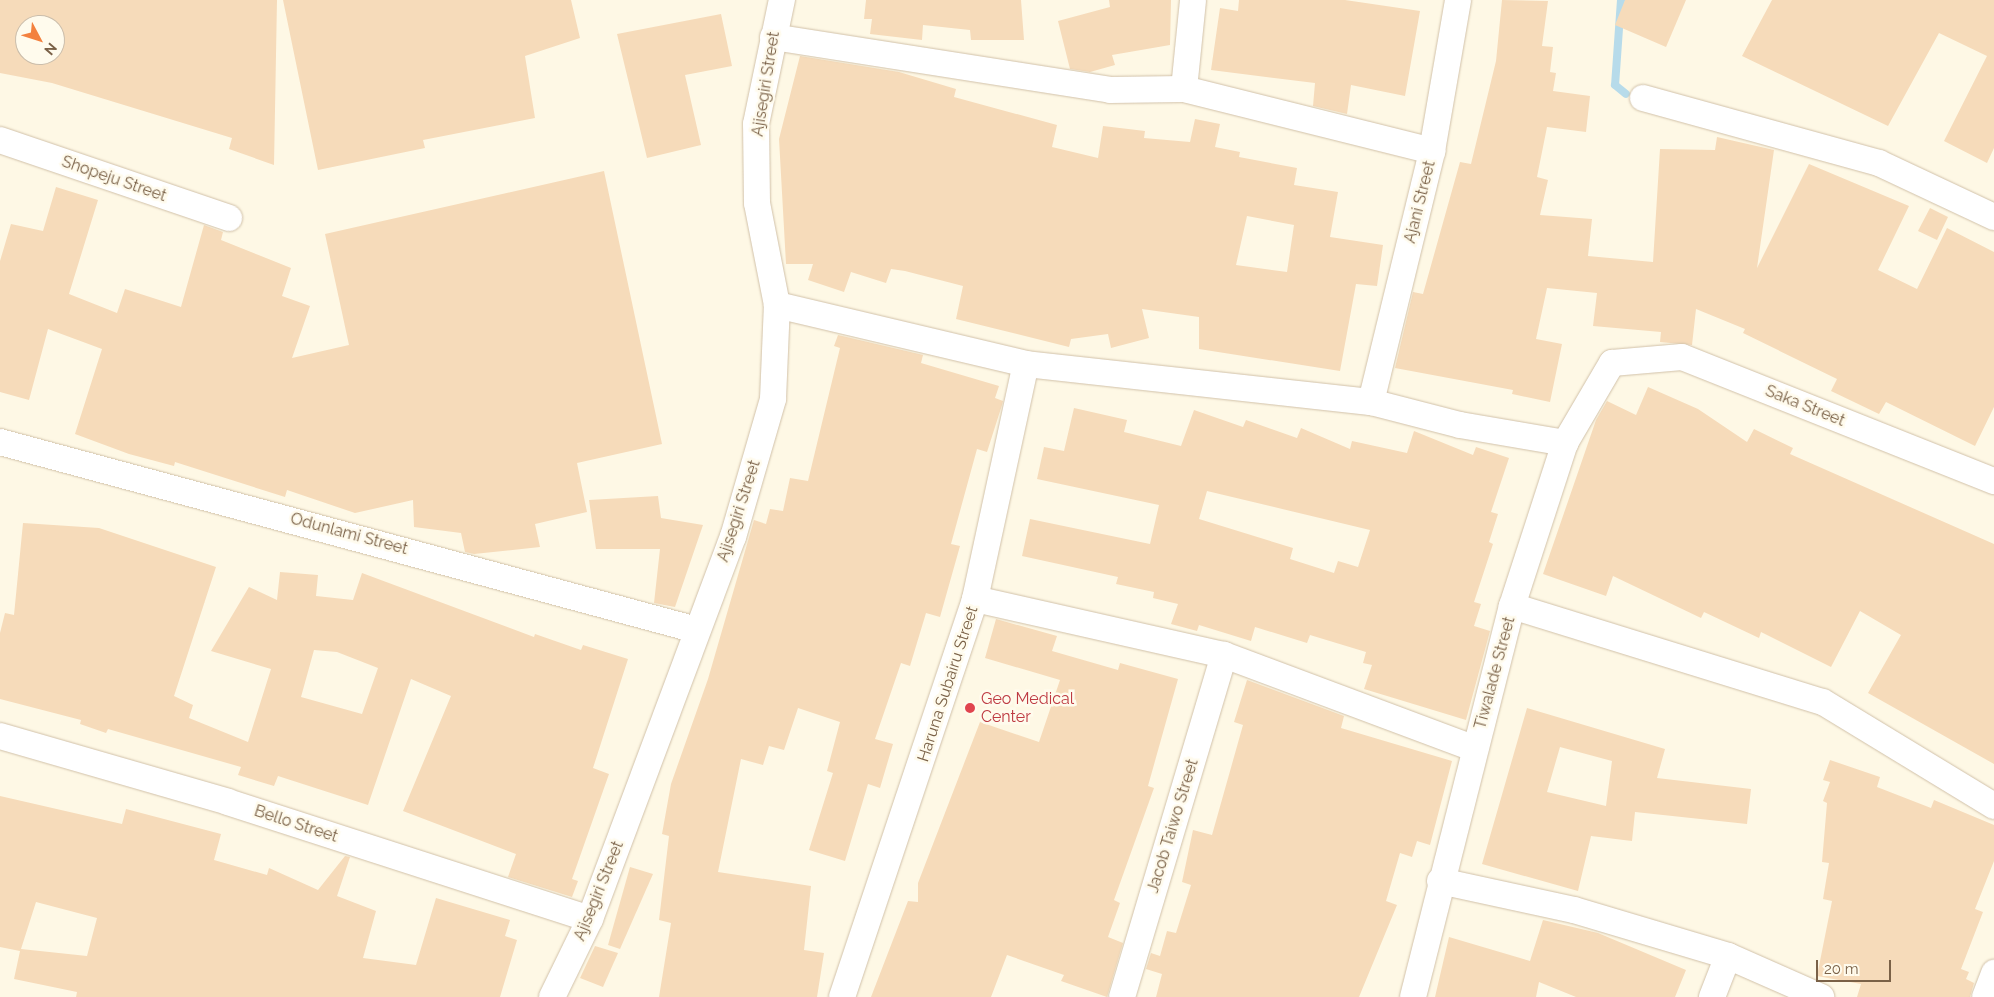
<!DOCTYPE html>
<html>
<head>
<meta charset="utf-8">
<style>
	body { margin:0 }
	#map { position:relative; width:1994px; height:997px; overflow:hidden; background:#fef8e5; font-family:Raleway,sans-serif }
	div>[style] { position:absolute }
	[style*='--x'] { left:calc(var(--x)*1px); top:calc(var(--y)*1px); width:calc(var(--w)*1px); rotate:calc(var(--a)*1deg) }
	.stream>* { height:8px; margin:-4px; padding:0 4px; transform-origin:4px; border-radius:4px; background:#b7dbea }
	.building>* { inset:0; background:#f6dbba }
	.roads { filter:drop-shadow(0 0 1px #d1c1a9) drop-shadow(0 0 1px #d1c1a9) }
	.minor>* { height:26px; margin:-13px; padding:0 13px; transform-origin:13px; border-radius:13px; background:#fff }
	.dots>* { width:14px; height:14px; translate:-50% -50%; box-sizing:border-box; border:2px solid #fffbed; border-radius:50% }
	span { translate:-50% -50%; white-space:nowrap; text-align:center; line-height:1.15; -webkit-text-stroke:5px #fffbed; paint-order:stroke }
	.street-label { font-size:16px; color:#7a6147 }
	.health-label { font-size:16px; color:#be3a42 }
	.left { translate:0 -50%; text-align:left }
	.north { position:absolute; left:15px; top:15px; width:50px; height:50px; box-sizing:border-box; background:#fffbed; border:1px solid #cabdab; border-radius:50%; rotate:130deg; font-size:14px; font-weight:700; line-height:20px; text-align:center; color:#7a6147 }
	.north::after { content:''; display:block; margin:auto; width:18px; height:22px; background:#f3813f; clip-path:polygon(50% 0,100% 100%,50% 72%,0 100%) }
	.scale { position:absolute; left:1816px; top:960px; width:75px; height:22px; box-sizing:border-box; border:2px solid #7a6147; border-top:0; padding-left:6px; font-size:15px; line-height:18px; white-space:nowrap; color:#7a6147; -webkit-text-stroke:4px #fffbed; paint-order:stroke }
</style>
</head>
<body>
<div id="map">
	<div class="stream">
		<div style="--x:1621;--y:0;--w:85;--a:94"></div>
		<div style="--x:1615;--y:85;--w:14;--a:39"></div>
	</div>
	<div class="building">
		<div style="clip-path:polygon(evenodd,0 0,277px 0,274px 165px,229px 149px,232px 138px,52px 83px,0 73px,0 0,25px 25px,55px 25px,55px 55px,25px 55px,25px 25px)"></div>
		<div style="clip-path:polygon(283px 0,571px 0,580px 38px,525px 56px,535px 118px,423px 140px,425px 148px,318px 170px)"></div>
		<div style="clip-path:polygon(866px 0,1021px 0,1024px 40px,971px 40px,970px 30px,923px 25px,922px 40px,870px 34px,872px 19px,864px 19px)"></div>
		<div style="clip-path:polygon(1109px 0,1171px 0,1170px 45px,1112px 55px,1115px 65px,1090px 72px,1070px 69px,1058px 21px,1110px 7px)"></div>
		<div style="clip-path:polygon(1239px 0,1345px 0,1420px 11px,1405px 96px,1351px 85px,1347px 114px,1313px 106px,1315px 83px,1211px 70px,1220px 8px,1238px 11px)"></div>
		<div style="clip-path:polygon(1502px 0,1548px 1px,1542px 46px,1553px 47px,1550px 72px,1556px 73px,1553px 91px,1590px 96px,1586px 132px,1547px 127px,1537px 177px,1548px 180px,1540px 215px,1592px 219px,1588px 256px,1653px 262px,1660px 149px,1715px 150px,1717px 137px,1774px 150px,1757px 268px,1809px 164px,1909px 206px,1878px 270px,1917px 289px,1947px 228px,1994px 252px,1994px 407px,1975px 446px,1886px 402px,1879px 414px,1831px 391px,1837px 379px,1743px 333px,1745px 329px,1696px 309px,1692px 345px,1660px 342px,1661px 332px,1593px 326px,1597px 293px,1547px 288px,1536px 339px,1562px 344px,1550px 402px,1512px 394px,1513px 390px,1395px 368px,1413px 292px,1423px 294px,1460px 162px,1471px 164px,1496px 61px)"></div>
		<div style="clip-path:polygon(1625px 0,1686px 0,1666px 47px,1615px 25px)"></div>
		<div style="clip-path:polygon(1772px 0,1994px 0,1994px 148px,1987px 163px,1944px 141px,1987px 56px,1939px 33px,1888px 126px,1742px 56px)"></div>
		<div style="clip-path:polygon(721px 14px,732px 66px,685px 75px,701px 145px,647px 158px,617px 34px)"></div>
		<div style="clip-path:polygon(evenodd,800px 56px,899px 72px,956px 89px,954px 97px,1057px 125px,1052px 147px,1098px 158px,1103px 126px,1145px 131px,1144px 138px,1190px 142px,1195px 119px,1220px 124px,1215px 147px,1240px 152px,1239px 157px,1297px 168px,1294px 185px,1338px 192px,1330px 237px,1383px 245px,1377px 286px,1356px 284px,1340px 371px,1199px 349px,1199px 317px,1142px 309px,1149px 338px,1111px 348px,1108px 334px,1071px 339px,1069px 347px,956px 319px,963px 286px,905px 271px,891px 269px,886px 283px,851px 272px,844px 292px,808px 280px,813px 264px,786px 264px,779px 139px,800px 56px,1247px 216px,1294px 225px,1287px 272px,1236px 265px,1247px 216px)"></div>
		<div style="clip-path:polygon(604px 171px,662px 444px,577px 463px,587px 512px,535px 524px,540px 547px,474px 554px,465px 552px,461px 533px,414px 527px,413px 500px,355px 513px,287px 490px,285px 497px,175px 462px,174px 466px,129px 454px,75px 434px,102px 349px,48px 329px,29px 400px,0 392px,0 261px,11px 224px,43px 231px,56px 187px,98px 200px,69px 294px,117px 313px,125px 289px,181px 307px,204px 225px,223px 232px,221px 240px,291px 268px,282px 296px,310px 306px,292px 358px,349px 345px,325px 234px)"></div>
		<div style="clip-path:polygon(1930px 208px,1948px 217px,1937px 240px,1918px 231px)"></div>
		<div style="clip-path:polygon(838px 335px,919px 354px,923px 355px,921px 363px,999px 386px,995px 398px,1003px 401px,1002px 405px,987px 452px,977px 449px,951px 544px,960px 546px,940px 617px,926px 613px,910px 666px,901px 663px,875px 739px,893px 744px,880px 788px,868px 784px,845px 861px,809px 850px,833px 773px,827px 771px,840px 722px,798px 708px,784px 750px,769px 746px,763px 765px,741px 759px,718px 872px,811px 886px,804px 950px,824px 953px,817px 997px,659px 997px,671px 923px,659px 920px,669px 836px,662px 834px,671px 784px,708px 679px,754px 520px,766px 524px,770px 509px,783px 511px,790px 478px,808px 481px,840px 348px,834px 346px)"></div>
		<div style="clip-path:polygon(1648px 387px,1698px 409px,1747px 442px,1754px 429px,1793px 448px,1790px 454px,1994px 544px,1994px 764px,1868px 693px,1901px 635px,1860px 611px,1831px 667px,1761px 632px,1759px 638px,1704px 612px,1701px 618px,1613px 576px,1606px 596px,1543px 574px,1596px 420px,1607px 401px,1636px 415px)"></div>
		<div style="clip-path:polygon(evenodd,1074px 408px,1127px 420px,1124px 432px,1181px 446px,1194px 410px,1243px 427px,1246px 420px,1297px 438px,1301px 428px,1350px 449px,1352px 441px,1407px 453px,1414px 431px,1473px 455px,1476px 447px,1509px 458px,1491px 512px,1498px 514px,1489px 542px,1493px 544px,1474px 602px,1481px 604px,1474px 626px,1490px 631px,1466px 720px,1364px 689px,1372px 665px,1363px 663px,1366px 652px,1310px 635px,1307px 643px,1255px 627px,1251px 641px,1199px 625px,1197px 631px,1171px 624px,1178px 604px,1153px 598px,1154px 592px,1116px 584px,1118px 577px,1022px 556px,1030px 519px,1150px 544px,1159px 505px,1037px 479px,1044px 447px,1064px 451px,1074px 408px,1207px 491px,1370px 530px,1358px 567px,1338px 561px,1334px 573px,1290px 559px,1293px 548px,1199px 519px,1207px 491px)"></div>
		<div style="clip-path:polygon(658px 496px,661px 518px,703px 525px,675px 607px,654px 603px,660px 549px,596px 549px,589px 500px)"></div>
		<div style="clip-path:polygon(evenodd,23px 523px,99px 528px,216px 567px,174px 696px,193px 705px,189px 718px,248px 742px,271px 669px,211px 651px,249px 587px,277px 600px,280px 572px,318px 575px,316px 596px,353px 600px,362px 573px,534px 637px,535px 634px,581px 650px,583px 645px,628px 659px,593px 768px,609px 774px,572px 879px,578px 881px,572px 897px,508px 877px,516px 854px,403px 811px,451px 696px,411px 679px,368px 805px,278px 776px,274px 786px,238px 775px,241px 767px,108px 729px,106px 733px,80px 724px,81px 720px,0 699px,0 633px,5px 613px,14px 615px,23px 523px,314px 650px,337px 652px,378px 668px,362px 714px,301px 697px,314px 650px)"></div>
		<div style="clip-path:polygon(996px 619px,1057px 636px,1052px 651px,1118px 670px,1120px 663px,1178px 679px,1148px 786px,1154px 788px,1114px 900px,1120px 903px,1108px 937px,1123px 943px,1107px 997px,1061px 981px,1064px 975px,1007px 955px,991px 997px,871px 997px,908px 901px,918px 902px,918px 883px,980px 722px,1039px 742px,1060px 680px,985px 658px)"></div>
		<div style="clip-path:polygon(1247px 680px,1344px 716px,1341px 728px,1452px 761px,1430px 845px,1417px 841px,1412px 857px,1400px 853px,1386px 901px,1397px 905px,1359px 997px,1156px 997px,1162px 974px,1146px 969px,1151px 953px,1160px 956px,1167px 931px,1176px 933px,1191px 885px,1182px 882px,1193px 830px,1212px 835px,1243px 725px,1234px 722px)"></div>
		<div style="clip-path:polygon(evenodd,1527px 708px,1665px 749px,1657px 778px,1751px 789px,1747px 824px,1635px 812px,1632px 841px,1591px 836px,1578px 891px,1482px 864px,1527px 708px,1560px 747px,1612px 761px,1606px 806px,1547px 792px,1560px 747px)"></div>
		<div style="clip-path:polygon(1830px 760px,1880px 777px,1877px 787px,1931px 808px,1934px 800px,1994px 825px,1994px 861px,1975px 909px,1983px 912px,1961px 969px,1969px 972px,1966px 979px,1974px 983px,1970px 997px,1857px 997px,1861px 984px,1817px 976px,1832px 901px,1823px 899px,1829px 863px,1822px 862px,1827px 803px,1823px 801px,1830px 782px,1823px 780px)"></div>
		<div style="clip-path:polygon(evenodd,0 796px,122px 824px,126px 809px,221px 834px,214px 860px,267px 875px,269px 868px,318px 890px,345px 856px,350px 857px,337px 896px,376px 911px,363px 958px,416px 965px,436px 898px,510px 920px,505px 936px,517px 940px,500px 997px,76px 997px,77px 992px,14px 979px,20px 951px,0 947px,0 796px,36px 902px,97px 918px,87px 956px,21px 949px,36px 902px)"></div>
		<div style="clip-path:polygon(630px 867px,653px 874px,620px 949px,608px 945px)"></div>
		<div style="clip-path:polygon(1543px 920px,1598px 933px,1686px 970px,1675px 997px,1576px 997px,1539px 982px,1536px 997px,1435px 997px,1449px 937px,1530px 961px)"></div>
		<div style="clip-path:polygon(595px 946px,618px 953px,603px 987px,580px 978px)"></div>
	</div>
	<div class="roads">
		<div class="minor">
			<div style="--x:773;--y:37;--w:341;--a:8.9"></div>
			<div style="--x:1110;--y:90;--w:74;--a:-0.8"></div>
			<div style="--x:1184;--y:89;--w:256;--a:14"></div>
			<div style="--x:1184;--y:89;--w:89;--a:-84.2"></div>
			<div style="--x:1643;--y:98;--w:245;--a:15.4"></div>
			<div style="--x:1879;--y:163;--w:127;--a:25.2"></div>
			<div style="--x:0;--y:140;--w:242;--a:18.8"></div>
			<div style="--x:777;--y:305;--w:256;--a:13.3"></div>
			<div style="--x:1026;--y:364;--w:347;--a:6.3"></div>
			<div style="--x:1371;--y:402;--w:92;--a:14.5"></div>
			<div style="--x:1460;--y:425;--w:107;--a:9.7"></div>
			<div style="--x:1371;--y:402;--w:258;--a:-76.3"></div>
			<div style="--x:1432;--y:151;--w:153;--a:-80.2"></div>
			<div style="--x:0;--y:442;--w:722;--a:15.1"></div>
			<div style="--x:975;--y:599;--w:255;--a:12.7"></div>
			<div style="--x:1224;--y:655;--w:268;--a:20.5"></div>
			<div style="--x:1512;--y:606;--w:325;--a:17.2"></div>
			<div style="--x:1823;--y:702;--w:200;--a:31.3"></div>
			<div style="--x:0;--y:736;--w:237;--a:16.1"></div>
			<div style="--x:228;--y:802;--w:380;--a:17.9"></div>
			<div style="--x:1440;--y:881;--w:137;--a:12.2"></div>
			<div style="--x:1574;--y:910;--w:161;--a:16.6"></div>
			<div style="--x:1728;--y:956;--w:102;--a:23.8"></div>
			<div style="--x:552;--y:997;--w:87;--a:-64"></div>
			<div style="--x:590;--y:919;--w:408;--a:-69.5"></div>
			<div style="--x:733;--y:537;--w:144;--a:-73.8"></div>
			<div style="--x:773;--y:399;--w:94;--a:-87.6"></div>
			<div style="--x:777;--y:305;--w:104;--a:-101.1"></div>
			<div style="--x:757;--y:203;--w:79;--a:-90.7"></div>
			<div style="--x:756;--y:124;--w:127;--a:-78.2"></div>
			<div style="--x:842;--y:997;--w:420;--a:-71.5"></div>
			<div style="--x:975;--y:599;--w:240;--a:-77.8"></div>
			<div style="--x:1122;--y:997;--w:357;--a:-73.4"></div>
			<div style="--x:1413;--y:997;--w:403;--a:-75.8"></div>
			<div style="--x:1512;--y:606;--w:171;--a:-72"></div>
			<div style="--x:1565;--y:443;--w:93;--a:-59.6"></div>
			<div style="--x:1612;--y:363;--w:70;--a:-4.9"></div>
			<div style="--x:1682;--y:357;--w:336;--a:21.7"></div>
			<div style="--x:1712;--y:997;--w:44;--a:-68.7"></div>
			<div style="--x:1985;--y:997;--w:26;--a:-69"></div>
		</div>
	</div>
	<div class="dots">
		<div style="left:970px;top:708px;background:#e0444e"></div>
	</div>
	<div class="street-label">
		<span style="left:766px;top:84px;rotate:-81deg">Ajisegiri Street</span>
		<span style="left:114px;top:179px;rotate:19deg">Shopeju Street</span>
		<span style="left:1420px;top:202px;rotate:-76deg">Ajani Street</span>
		<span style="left:1805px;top:406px;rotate:22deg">Saka Street</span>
		<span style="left:739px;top:511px;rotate:-72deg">Ajisegiri Street</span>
		<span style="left:349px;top:534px;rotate:15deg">Odunlami Street</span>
		<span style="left:1495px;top:673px;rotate:-75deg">Tiwalade Street</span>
		<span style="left:948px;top:684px;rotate:-72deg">Haruna Subairu Street</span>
		<span style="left:296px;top:824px;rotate:18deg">Bello Street</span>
		<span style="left:1173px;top:826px;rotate:-73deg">Jacob Taiwo Street</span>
		<span style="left:599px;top:891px;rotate:-68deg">Ajisegiri Street</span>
	</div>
	<div class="health-label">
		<span class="left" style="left:981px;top:708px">Geo Medical<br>Center</span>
	</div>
	<div class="north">N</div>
	<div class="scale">20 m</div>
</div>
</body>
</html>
